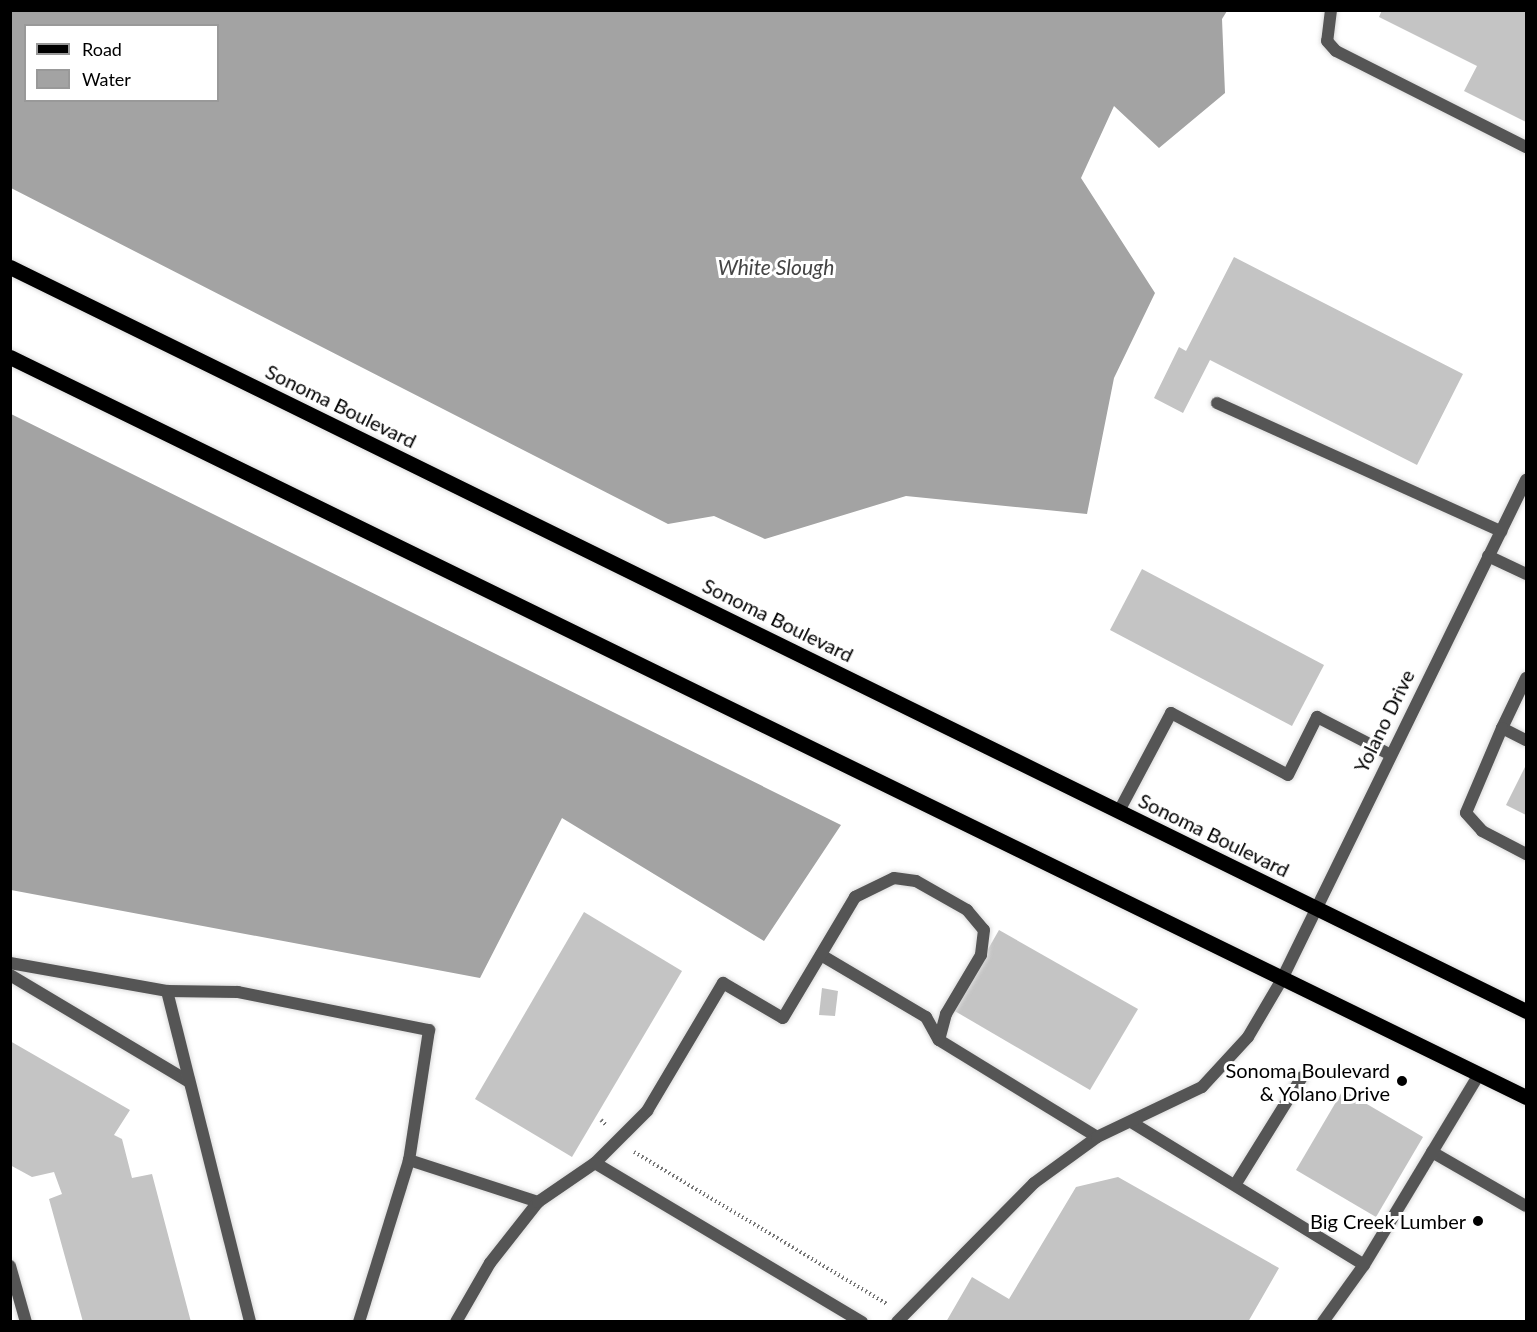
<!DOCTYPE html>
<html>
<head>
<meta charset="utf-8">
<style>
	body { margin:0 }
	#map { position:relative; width:1537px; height:1332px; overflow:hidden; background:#fff; font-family:Lato,sans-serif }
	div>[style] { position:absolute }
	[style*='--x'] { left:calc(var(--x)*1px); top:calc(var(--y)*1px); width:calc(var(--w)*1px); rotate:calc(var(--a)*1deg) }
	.water>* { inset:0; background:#a3a3a3 }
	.building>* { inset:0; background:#c4c4c4 }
	.path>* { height:4px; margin-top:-2px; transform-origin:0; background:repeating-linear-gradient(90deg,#777 0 1.5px,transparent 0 4.5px) }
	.roads { filter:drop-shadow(0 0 2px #dbdbdb) drop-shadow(0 0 2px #dbdbdb) }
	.lane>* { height:12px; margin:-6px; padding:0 6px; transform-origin:6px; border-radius:6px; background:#555 }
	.street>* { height:12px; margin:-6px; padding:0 6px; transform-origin:6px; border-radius:6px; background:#555 }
	.primary>* { height:15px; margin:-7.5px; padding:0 7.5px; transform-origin:7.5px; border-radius:7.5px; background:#000 }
	.dots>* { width:16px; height:16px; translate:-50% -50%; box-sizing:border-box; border:3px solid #fff; border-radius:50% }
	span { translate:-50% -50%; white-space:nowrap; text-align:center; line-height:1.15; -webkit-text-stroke:6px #fff; paint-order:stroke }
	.street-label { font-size:20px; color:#000 }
	.poi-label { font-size:20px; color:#000 }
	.right { translate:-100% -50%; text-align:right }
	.water-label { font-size:21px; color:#444; font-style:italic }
	.frame { position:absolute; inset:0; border:12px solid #000; pointer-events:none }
	.legend { position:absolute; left:24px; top:24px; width:195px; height:78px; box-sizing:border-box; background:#fff; border:2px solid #999; margin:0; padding:8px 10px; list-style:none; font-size:18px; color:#000 }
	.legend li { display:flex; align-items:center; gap:12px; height:30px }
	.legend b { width:30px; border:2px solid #999 }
</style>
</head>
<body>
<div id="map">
	<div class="water">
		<div style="clip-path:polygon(evenodd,10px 11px,1227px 11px,1222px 19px,1225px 93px,1159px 148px,1114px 106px,1081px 178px,1155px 293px,1114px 378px,1087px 514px,906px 496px,765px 539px,714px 516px,668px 524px,11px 188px,10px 11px,26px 26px,218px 26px,218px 100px,26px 100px,26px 26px)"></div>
		<div style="clip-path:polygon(10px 414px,11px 414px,841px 825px,764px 941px,562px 818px,480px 978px,11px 890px)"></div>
	</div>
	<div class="building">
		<div style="clip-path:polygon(1382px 10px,1526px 10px,1526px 122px,1464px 91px,1477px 66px,1379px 17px)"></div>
		<div style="clip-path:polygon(1234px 257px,1463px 374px,1417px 465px,1210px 360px,1183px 413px,1154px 398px,1179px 347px,1186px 351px)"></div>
		<div style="clip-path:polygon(1142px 569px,1324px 665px,1292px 726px,1110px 630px)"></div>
		<div style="clip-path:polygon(1526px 765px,1526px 815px,1506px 805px)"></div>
		<div style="clip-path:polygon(584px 912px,682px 971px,572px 1157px,475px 1099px)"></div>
		<div style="clip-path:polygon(999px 930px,1138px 1009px,1090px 1090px,953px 1010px)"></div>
		<div style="clip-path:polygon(822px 988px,838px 991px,835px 1016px,819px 1015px)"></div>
		<div style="clip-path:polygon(10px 1041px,130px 1110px,114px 1135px,122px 1139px,132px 1178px,152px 1174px,191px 1322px,83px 1322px,49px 1199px,62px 1194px,54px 1172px,32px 1177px,10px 1165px)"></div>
		<div style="clip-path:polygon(1343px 1090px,1423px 1137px,1376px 1217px,1296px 1170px)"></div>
		<div style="clip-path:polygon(1118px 1177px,1279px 1268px,1248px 1322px,946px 1322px,972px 1277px,1009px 1299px,1076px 1187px)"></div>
	</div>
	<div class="path">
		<div style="--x:601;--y:1120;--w:8;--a:45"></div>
		<div style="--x:634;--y:1152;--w:295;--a:31"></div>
	</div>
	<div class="roads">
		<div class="lane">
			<div style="--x:1331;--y:10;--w:31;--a:97"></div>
			<div style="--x:1327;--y:41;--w:13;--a:48"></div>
			<div style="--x:1336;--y:51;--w:213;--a:26.8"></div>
			<div style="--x:1217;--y:403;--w:312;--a:24.3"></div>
			<div style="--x:1488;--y:556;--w:42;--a:25.3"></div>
			<div style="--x:1526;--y:678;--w:55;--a:115.6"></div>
			<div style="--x:1502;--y:728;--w:27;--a:27"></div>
			<div style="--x:1502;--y:728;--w:92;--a:113"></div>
			<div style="--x:1466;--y:813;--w:24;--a:48"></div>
			<div style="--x:1482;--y:831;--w:50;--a:27.6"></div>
			<div style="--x:1119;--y:811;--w:111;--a:-62"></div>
			<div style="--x:1171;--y:713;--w:132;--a:27.9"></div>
			<div style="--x:1288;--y:775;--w:65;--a:-63.4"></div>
			<div style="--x:1317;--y:717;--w:81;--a:27.2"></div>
			<div style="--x:821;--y:955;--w:122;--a:30.6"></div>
			<div style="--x:926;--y:1017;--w:26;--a:61"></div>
			<div style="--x:939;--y:1040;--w:185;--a:31.5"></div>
			<div style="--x:10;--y:963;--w:159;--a:10.1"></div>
			<div style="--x:167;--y:991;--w:71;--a:0.8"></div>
			<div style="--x:238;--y:992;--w:195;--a:11.3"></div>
			<div style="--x:429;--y:1030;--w:132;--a:98.7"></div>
			<div style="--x:409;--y:1160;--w:136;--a:18"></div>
			<div style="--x:10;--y:975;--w:207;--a:30.8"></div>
			<div style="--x:167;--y:991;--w:341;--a:75.9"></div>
			<div style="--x:1131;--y:1122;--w:273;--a:31.5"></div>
			<div style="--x:1432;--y:1152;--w:108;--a:29.9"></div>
			<div style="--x:595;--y:1163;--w:74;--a:-45"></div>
			<div style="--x:647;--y:1111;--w:149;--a:-59.3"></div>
			<div style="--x:723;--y:983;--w:69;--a:30.3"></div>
			<div style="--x:783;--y:1018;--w:141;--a:-59.2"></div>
			<div style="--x:855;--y:897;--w:43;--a:-26"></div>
			<div style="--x:894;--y:878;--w:22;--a:8"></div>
			<div style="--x:916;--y:881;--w:59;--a:29.6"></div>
			<div style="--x:967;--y:910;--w:26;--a:50"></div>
			<div style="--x:984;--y:930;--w:25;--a:97"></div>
			<div style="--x:981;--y:955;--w:69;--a:120.7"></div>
			<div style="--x:946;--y:1014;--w:27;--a:105"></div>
			<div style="--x:1235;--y:1185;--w:127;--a:-58.2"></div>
			<div style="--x:10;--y:1266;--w:58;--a:74.1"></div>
			<div style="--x:359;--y:1322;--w:170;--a:-72.8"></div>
			<div style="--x:456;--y:1322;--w:68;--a:-60"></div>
			<div style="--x:490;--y:1263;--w:78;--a:-51.8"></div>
			<div style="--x:538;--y:1202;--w:69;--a:-34.4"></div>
			<div style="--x:595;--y:1163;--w:311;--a:30.8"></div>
			<div style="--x:897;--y:1322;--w:195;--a:-45.4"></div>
			<div style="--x:1034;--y:1183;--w:78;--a:-36.1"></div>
			<div style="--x:1097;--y:1137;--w:116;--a:-25.5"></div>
			<div style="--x:1202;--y:1087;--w:68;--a:-47.4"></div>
			<div style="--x:1248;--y:1037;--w:65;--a:-59.5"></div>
			<div style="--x:1323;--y:1322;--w:70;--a:-54.3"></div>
			<div style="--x:1364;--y:1265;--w:221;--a:-58.9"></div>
		</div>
		<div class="street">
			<div style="--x:1281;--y:981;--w:558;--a:-63.94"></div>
		</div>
		<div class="primary">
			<div style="--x:10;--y:267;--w:1689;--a:26.14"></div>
			<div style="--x:10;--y:357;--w:1687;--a:26.02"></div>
		</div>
	</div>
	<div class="dots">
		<div style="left:1402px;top:1081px;background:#000"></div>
		<div style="left:1478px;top:1221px;background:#000"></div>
	</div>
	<div class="street-label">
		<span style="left:341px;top:406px;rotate:26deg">Sonoma Boulevard</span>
		<span style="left:778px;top:620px;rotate:26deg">Sonoma Boulevard</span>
		<span style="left:1384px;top:721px;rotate:-64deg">Yolano Drive</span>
		<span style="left:1214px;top:835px;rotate:26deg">Sonoma Boulevard</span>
	</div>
	<div class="poi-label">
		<span class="right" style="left:1390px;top:1082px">Sonoma Boulevard<br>&amp; Yolano Drive</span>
		<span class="right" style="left:1466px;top:1221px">Big Creek Lumber</span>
	</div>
	<div class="water-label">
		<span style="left:776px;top:267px">White Slough</span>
	</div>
	<div class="frame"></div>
	<ul class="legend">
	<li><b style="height:8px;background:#000"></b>Road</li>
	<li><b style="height:16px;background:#a3a3a3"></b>Water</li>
	</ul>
</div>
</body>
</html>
